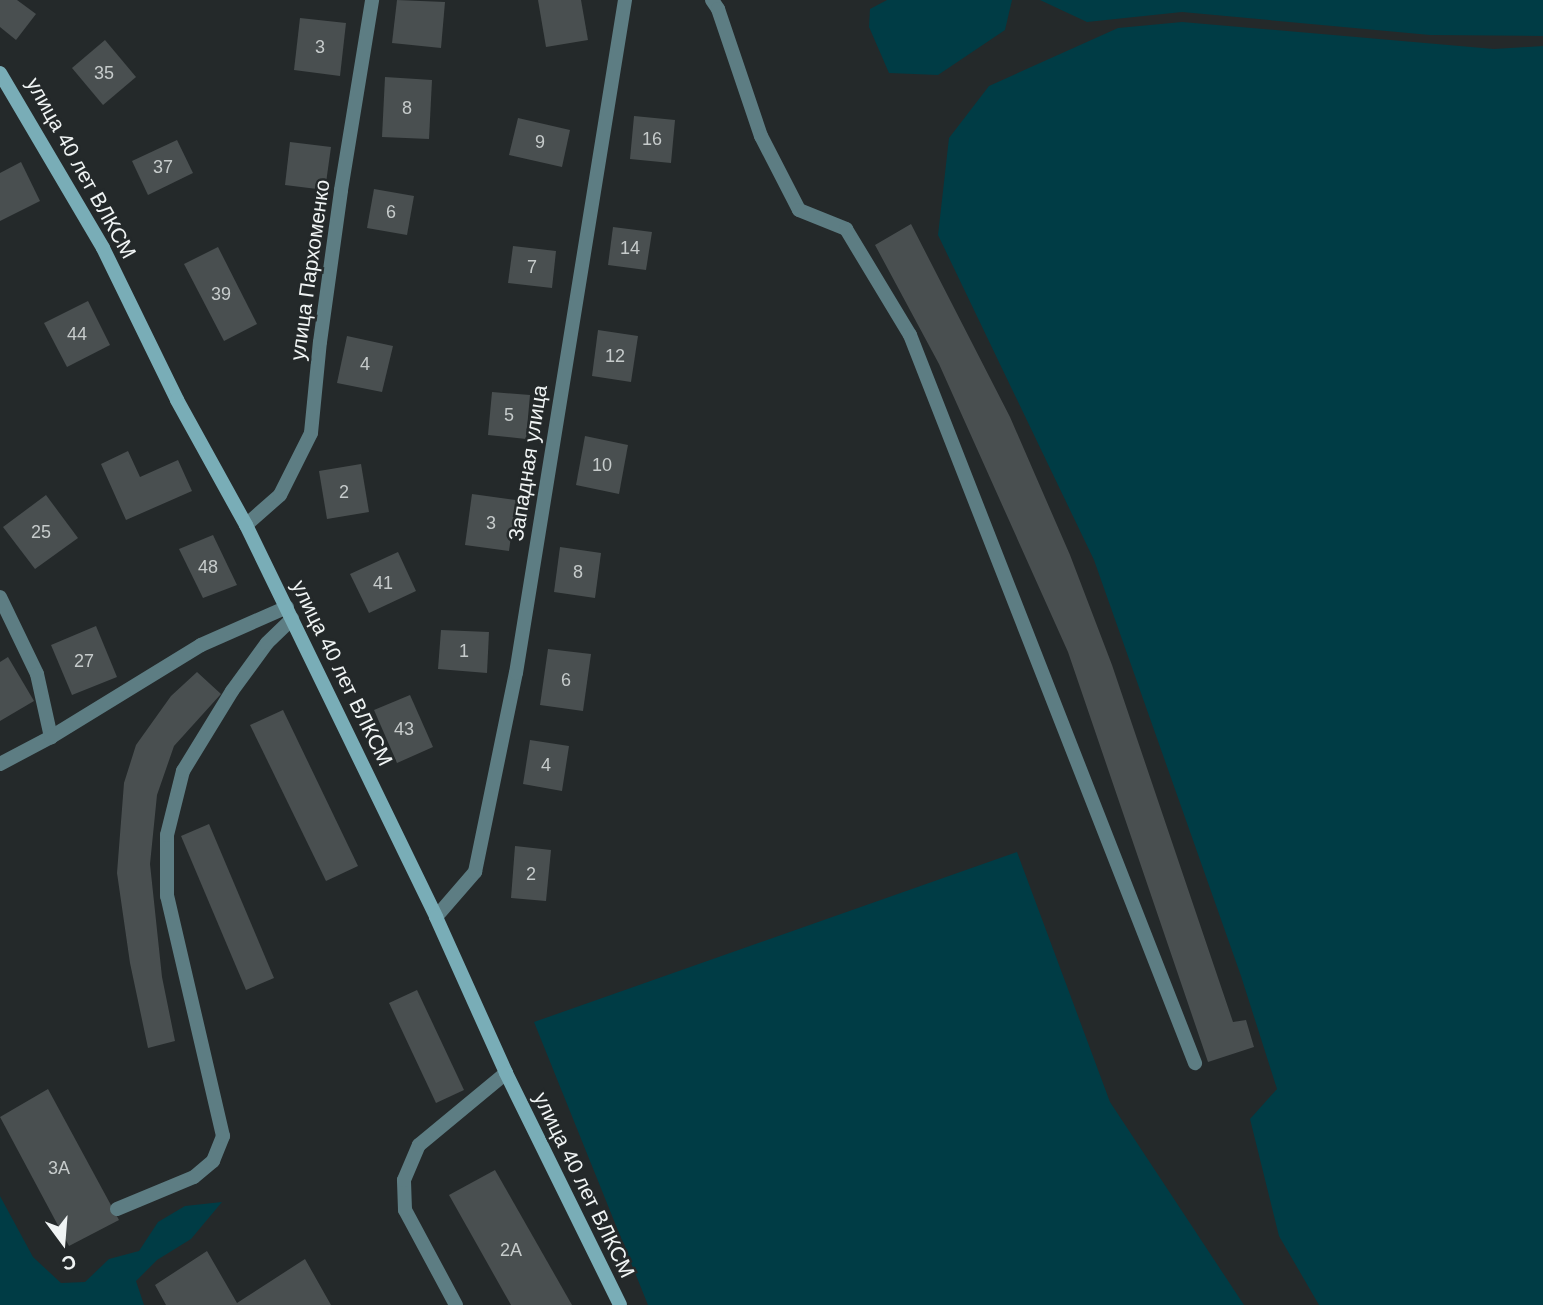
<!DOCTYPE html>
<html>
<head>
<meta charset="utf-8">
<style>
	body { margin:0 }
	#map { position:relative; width:1543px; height:1305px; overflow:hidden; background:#24292a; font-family:Helvetica,sans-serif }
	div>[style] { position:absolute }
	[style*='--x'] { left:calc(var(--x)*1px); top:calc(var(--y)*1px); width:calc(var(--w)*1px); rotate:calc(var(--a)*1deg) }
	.green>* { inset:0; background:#003c45 }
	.building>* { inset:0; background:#494f50 }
	.lane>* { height:14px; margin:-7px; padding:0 7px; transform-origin:7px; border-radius:7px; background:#5d7d83 }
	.street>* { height:14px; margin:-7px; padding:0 7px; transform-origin:7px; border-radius:7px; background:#5d7d83 }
	.secondary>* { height:14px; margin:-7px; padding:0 7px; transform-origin:7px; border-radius:7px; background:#79adb7 }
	span { translate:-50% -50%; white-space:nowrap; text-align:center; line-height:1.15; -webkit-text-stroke:5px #24292a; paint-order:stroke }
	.number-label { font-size:18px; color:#c6cbcb }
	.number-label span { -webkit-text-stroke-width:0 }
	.street-label { font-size:21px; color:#f0f4f4 }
	.north { position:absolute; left:28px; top:1207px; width:70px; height:70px; -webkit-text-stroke:5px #24292a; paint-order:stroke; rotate:164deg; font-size:19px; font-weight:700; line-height:28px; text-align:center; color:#f0f4f4 }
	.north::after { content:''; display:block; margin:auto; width:24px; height:32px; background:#f0f4f4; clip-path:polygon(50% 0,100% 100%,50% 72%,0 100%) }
</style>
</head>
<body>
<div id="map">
	<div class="green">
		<div style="clip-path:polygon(887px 0,1012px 0,1005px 30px,938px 75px,889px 73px,869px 27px,870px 9px)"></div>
		<div style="clip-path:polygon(1040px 0,1543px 0,1543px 36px,1430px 35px,1182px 12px,1087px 22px)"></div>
		<div style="clip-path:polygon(1182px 22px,1494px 49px,1543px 46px,1543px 1305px,1319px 1305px,1279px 1236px,1250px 1119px,1277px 1089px,1241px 976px,1094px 560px,938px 235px,949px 138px,989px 86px,1118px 28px)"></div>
		<div style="clip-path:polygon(1017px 852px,1110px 1102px,1244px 1305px,648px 1305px,534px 1022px)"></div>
		<div style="clip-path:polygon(0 1196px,33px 1257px,61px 1283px,85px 1282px,109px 1259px,139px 1251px,158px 1222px,185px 1206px,222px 1202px,191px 1239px,157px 1260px,136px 1281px,144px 1305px,0 1305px)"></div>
	</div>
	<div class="building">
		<div style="clip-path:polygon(0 0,17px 0,36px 14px,16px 40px,0 27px)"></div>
		<div style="clip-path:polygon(397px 0,445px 2px,441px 48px,392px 43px)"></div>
		<div style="clip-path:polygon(538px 0,581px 0,588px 40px,546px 47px)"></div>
		<div style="clip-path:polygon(300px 18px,346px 23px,340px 76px,294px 70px)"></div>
		<div style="clip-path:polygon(105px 40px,136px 77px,103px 105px,72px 68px)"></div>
		<div style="clip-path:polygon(385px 77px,432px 80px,429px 139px,382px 137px)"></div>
		<div style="clip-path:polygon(634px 116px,675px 120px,671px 163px,630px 159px)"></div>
		<div style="clip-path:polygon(518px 118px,570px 130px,562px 167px,509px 155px)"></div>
		<div style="clip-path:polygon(177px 140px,193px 173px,148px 195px,132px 161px)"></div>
		<div style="clip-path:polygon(290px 142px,331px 147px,325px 190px,285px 185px)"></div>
		<div style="clip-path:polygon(21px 162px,40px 201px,0 221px,0 173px)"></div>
		<div style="clip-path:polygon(374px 189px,414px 196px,407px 235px,367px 228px)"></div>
		<div style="clip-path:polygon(911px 224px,1010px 417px,1070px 555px,1112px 665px,1233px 1022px,1246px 1020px,1254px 1047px,1208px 1062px,1068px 652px,939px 364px,875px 245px)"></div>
		<div style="clip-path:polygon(613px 227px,652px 232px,646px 270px,608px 265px)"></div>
		<div style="clip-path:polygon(513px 246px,556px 251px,552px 288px,508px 283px)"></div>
		<div style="clip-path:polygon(218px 247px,257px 324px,224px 341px,184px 264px)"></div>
		<div style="clip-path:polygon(88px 301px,110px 345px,67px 367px,44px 323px)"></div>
		<div style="clip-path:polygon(598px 330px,638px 336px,631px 382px,592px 376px)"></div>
		<div style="clip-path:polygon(347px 336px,393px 346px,382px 392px,337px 383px)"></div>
		<div style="clip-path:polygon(492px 392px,530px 395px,526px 439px,488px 435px)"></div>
		<div style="clip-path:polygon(585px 436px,628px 445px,619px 494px,576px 485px)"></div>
		<div style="clip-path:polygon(128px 451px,140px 477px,178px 460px,192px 491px,126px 520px,101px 464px)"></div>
		<div style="clip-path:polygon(361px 464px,369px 512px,327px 519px,319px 471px)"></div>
		<div style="clip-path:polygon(472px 494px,516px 500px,509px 551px,465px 545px)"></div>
		<div style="clip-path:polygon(46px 495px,78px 538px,35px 569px,3px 527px)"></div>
		<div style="clip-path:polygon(213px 535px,237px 585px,203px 598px,179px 549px)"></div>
		<div style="clip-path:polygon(560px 547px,601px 553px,595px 598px,554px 592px)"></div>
		<div style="clip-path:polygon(398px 552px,416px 591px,369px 613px,350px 574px)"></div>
		<div style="clip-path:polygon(96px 626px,117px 677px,72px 695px,51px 645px)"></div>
		<div style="clip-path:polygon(441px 630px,489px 632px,487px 673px,438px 669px)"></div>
		<div style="clip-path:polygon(548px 649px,591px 654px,583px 711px,540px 705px)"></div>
		<div style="clip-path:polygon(8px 657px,34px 701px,0 721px,0 662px)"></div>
		<div style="clip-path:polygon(197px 672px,221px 694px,174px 746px,157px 795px,150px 864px,162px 977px,175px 1041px,148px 1048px,130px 963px,117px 873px,124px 783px,136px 745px,171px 696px)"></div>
		<div style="clip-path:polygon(410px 695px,433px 747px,397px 763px,374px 710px)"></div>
		<div style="clip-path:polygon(283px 710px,358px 866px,326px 881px,250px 725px)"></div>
		<div style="clip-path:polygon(530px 740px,569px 746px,562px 791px,523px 784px)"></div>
		<div style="clip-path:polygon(209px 824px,274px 978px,246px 990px,181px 836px)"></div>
		<div style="clip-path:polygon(515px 846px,551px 850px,546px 901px,511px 898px)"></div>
		<div style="clip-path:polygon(417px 990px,464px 1090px,436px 1103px,389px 1003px)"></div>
		<div style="clip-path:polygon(48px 1089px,119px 1220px,69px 1246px,0 1117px)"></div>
		<div style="clip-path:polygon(495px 1170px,572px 1305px,511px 1305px,449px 1195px)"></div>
		<div style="clip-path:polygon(207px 1251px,237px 1303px,305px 1259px,331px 1305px,166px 1305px,155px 1285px)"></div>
	</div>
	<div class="lane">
		<div style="--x:712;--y:0;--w:11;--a:56"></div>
		<div style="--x:718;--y:9;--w:134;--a:71.3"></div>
		<div style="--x:761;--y:136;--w:83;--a:62.8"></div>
		<div style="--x:799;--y:210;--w:51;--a:22"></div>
		<div style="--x:846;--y:229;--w:124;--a:58.9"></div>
		<div style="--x:910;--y:335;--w:782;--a:68.62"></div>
		<div style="--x:117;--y:1209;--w:83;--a:-22.6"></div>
		<div style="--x:194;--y:1177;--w:25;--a:-40"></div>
		<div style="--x:213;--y:1161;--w:27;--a:-68"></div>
		<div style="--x:223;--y:1136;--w:246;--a:-103.1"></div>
		<div style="--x:167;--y:896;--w:61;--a:-90"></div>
		<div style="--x:167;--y:835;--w:66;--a:-76"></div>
		<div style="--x:183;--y:771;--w:94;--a:-58.5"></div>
		<div style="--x:232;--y:691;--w:59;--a:-53.9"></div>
		<div style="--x:267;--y:643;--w:35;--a:-44"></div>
		<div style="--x:456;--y:1305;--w:108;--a:-118.2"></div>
		<div style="--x:405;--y:1210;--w:30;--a:-92"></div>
		<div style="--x:404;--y:1180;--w:38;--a:-67"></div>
		<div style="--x:419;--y:1145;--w:113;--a:-39.6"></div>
	</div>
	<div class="street">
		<div style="--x:246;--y:525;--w:45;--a:-41.4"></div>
		<div style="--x:280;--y:495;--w:69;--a:-63.4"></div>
		<div style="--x:311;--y:433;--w:91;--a:-84.4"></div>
		<div style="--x:320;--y:342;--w:153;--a:-82.1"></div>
		<div style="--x:341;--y:190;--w:193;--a:-80.7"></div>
		<div style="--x:0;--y:597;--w:85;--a:64.3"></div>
		<div style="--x:37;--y:674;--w:65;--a:77.5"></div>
		<div style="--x:0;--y:764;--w:58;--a:-27.9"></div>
		<div style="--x:51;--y:737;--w:176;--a:-31.5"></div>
		<div style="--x:201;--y:645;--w:94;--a:-23.8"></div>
		<div style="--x:436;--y:917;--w:60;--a:-49.1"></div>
		<div style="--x:475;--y:872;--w:203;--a:-78.4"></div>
		<div style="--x:516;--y:673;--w:682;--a:-80.8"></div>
	</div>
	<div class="secondary">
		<div style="--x:0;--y:73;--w:203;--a:59.5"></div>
		<div style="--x:103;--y:248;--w:169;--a:64"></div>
		<div style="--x:177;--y:400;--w:143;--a:61.1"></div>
		<div style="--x:246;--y:525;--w:436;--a:64.1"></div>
		<div style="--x:436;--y:917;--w:171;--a:65.8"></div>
		<div style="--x:506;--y:1073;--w:258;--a:63.8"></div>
	</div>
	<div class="number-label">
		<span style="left:320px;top:47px">3</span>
		<span style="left:104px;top:73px">35</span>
		<span style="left:407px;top:108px">8</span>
		<span style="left:652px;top:139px">16</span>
		<span style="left:540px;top:142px">9</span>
		<span style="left:163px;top:167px">37</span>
		<span style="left:391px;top:212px">6</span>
		<span style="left:630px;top:248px">14</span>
		<span style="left:532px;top:267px">7</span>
		<span style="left:221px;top:294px">39</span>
		<span style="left:77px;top:334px">44</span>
		<span style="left:615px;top:356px">12</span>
		<span style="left:365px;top:364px">4</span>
		<span style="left:509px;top:415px">5</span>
		<span style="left:602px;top:465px">10</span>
		<span style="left:344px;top:492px">2</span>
		<span style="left:491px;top:523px">3</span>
		<span style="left:41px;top:532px">25</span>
		<span style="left:208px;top:567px">48</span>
		<span style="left:578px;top:572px">8</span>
		<span style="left:383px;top:583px">41</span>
		<span style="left:464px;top:651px">1</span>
		<span style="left:84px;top:661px">27</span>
		<span style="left:566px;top:680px">6</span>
		<span style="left:404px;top:729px">43</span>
		<span style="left:546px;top:765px">4</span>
		<span style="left:531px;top:874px">2</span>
		<span style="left:59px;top:1168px">3А</span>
		<span style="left:511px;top:1250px">2А</span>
	</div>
	<div class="street-label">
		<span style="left:81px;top:168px;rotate:61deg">улица 40 лет ВЛКСМ</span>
		<span style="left:310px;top:270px;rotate:-82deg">улица Пархоменко</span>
		<span style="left:528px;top:463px;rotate:-81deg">Западная улица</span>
		<span style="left:342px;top:673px;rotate:64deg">улица 40 лет ВЛКСМ</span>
		<span style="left:584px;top:1185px;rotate:64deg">улица 40 лет ВЛКСМ</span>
	</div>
	<div class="north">С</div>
</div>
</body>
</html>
